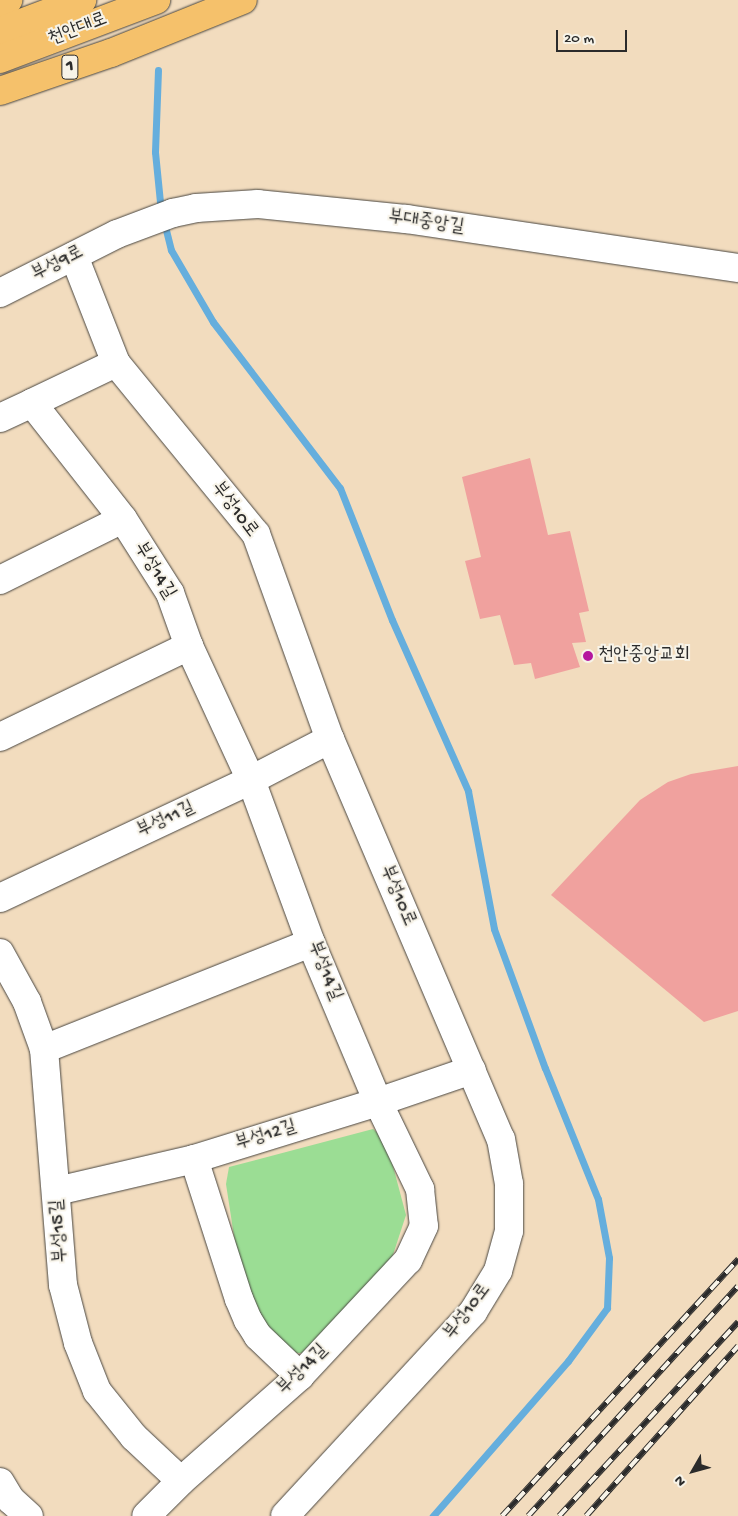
<!DOCTYPE html>
<html>
<head>
<meta charset="utf-8">
<style>
	body { margin:0 }
	#map { position:relative; width:738px; height:1516px; overflow:hidden; background:#f2dcbe; font-family:"Gochi Hand","Poor Story",sans-serif }
	div>[style] { position:absolute }
	[style*='--x'] { left:calc(var(--x)*1px); top:calc(var(--y)*1px); width:calc(var(--w)*1px); rotate:calc(var(--a)*1deg) }
	.green>* { inset:0; background:#9bdd94 }
	.stream>* { height:7px; margin:-3.5px; padding:0 3.5px; transform-origin:3.5px; border-radius:3.5px; background:#65aedd }
	.building>* { inset:0; background:#f0a19e }
	.roads { filter:drop-shadow(0 0 1px #494641) drop-shadow(0 0 1px #494641) }
	.minor>* { height:28px; margin:-14px; padding:0 14px; transform-origin:14px; border-radius:14px; background:#fff }
	.major>* { height:28px; margin:-14px; padding:0 14px; transform-origin:14px; border-radius:14px; background:#f5c16b }
	.rail>* { height:5.5px; margin-top:-2.75px; transform-origin:0; background:repeating-linear-gradient(90deg,#f7f3e8 0 11px,#2b2b2b 0 22px); box-sizing:border-box; border-block:1px solid #2b2b2b }
	.dots>* { width:14px; height:14px; translate:-50% -50%; box-sizing:border-box; border:2px solid #f7f3e8; border-radius:50% }
	span { translate:-50% -50%; white-space:nowrap; text-align:center; line-height:1.15; -webkit-text-stroke:4px #f7f3e8; paint-order:stroke }
	.shield-label span { padding:1px 4px; background:#f7f3e8; border:1px solid; border-radius:4px; -webkit-text-stroke-width:0 }
	.shield-label { font-size:18px; color:#2b2b2b; font-weight:700 }
	.street-label { font-size:19px; color:#2b2b2b }
	.poi-label { font-size:19px; color:#2b2b2b }
	.left { translate:0 -50%; text-align:left }
	.north { position:absolute; left:668px; top:1446px; width:50px; height:50px; -webkit-text-stroke:4px #f7f3e8; paint-order:stroke; rotate:232deg; font-size:14px; font-weight:700; line-height:20px; text-align:center; color:#2b2b2b }
	.north::after { content:''; display:block; margin:auto; width:18px; height:22px; background:#2b2b2b; clip-path:polygon(50% 0,100% 100%,50% 72%,0 100%) }
	.scale { position:absolute; left:556px; top:30px; width:71px; height:22px; box-sizing:border-box; border:2px solid #2b2b2b; border-top:0; padding-left:6px; font-size:15px; line-height:18px; white-space:nowrap; color:#2b2b2b; -webkit-text-stroke:4px #f7f3e8; paint-order:stroke }
</style>
</head>
<body>
<div id="map">
	<div class="green">
		<div style="clip-path:polygon(373px 1129px,386px 1140px,406px 1215px,389px 1267px,305px 1353px,297px 1353px,287px 1349px,265px 1329px,250px 1301px,236px 1249px,226px 1184px,229px 1167px)"></div>
	</div>
	<div class="stream">
		<div style="--x:158;--y:70;--w:82;--a:92.1"></div>
		<div style="--x:155;--y:152;--w:60;--a:84.3"></div>
		<div style="--x:164;--y:222;--w:29;--a:76"></div>
		<div style="--x:171;--y:250;--w:83;--a:59.7"></div>
		<div style="--x:213;--y:322;--w:209;--a:52.6"></div>
		<div style="--x:340;--y:488;--w:142;--a:68.5"></div>
		<div style="--x:392;--y:620;--w:187;--a:66"></div>
		<div style="--x:468;--y:791;--w:140;--a:79.3"></div>
		<div style="--x:494;--y:929;--w:148;--a:69.9"></div>
		<div style="--x:545;--y:1068;--w:141;--a:68"></div>
		<div style="--x:598;--y:1199;--w:60;--a:79.4"></div>
		<div style="--x:609;--y:1258;--w:50;--a:92.3"></div>
		<div style="--x:607;--y:1308;--w:66;--a:126.3"></div>
		<div style="--x:568;--y:1361;--w:206;--a:131.1"></div>
	</div>
	<div class="building">
		<div style="clip-path:polygon(530px 458px,548px 535px,570px 531px,589px 611px,579px 613px,586px 642px,572px 643px,580px 667px,535px 679px,531px 663px,514px 665px,500px 615px,480px 619px,465px 561px,481px 557px,462px 477px)"></div>
		<div style="clip-path:polygon(738px 766px,738px 1011px,704px 1022px,551px 895px,640px 800px,668px 782px,691px 774px)"></div>
	</div>
	<div class="roads">
		<div class="minor">
			<div style="--x:74;--y:256;--w:115;--a:68.6"></div>
			<div style="--x:116;--y:363;--w:221;--a:50.7"></div>
			<div style="--x:256;--y:534;--w:218;--a:70.2"></div>
			<div style="--x:330;--y:739;--w:435;--a:66.9"></div>
			<div style="--x:501;--y:1139;--w:46;--a:79.9"></div>
			<div style="--x:509;--y:1184;--w:47;--a:90"></div>
			<div style="--x:509;--y:1231;--w:41;--a:105.4"></div>
			<div style="--x:498;--y:1271;--w:48;--a:121.4"></div>
			<div style="--x:473;--y:1312;--w:277;--a:132.7"></div>
			<div style="--x:0;--y:293;--w:131;--a:-26.8"></div>
			<div style="--x:117;--y:234;--w:60;--a:-20.6"></div>
			<div style="--x:173;--y:213;--w:24;--a:-12"></div>
			<div style="--x:196;--y:208;--w:62;--a:-3.7"></div>
			<div style="--x:258;--y:204;--w:149;--a:5.8"></div>
			<div style="--x:406;--y:219;--w:336;--a:8.4"></div>
			<div style="--x:32;--y:403;--w:93;--a:-25.5"></div>
			<div style="--x:0;--y:418;--w:35;--a:-25"></div>
			<div style="--x:32;--y:403;--w:147;--a:51.9"></div>
			<div style="--x:123;--y:519;--w:88;--a:57.6"></div>
			<div style="--x:170;--y:593;--w:56;--a:70.3"></div>
			<div style="--x:189;--y:646;--w:148;--a:65.2"></div>
			<div style="--x:251;--y:780;--w:174;--a:69.8"></div>
			<div style="--x:311;--y:943;--w:173;--a:67.2"></div>
			<div style="--x:378;--y:1102;--w:97;--a:64.2"></div>
			<div style="--x:420;--y:1189;--w:37;--a:84"></div>
			<div style="--x:424;--y:1226;--w:38;--a:115"></div>
			<div style="--x:408;--y:1260;--w:158;--a:133"></div>
			<div style="--x:300;--y:1376;--w:159;--a:138.6"></div>
			<div style="--x:181;--y:1481;--w:49;--a:135"></div>
			<div style="--x:0;--y:580;--w:137;--a:-26.4"></div>
			<div style="--x:0;--y:737;--w:210;--a:-25.7"></div>
			<div style="--x:0;--y:898;--w:277;--a:-25.2"></div>
			<div style="--x:251;--y:780;--w:89;--a:-27.4"></div>
			<div style="--x:0;--y:953;--w:56;--a:61.1"></div>
			<div style="--x:27;--y:1002;--w:50;--a:70.1"></div>
			<div style="--x:44;--y:1049;--w:237;--a:85.4"></div>
			<div style="--x:63;--y:1285;--w:60;--a:75.5"></div>
			<div style="--x:78;--y:1343;--w:52;--a:68.4"></div>
			<div style="--x:97;--y:1391;--w:59;--a:51.2"></div>
			<div style="--x:134;--y:1437;--w:64;--a:43.1"></div>
			<div style="--x:44;--y:1049;--w:287;--a:-21.7"></div>
			<div style="--x:194;--y:1159;--w:147;--a:72.2"></div>
			<div style="--x:239;--y:1299;--w:23;--a:67"></div>
			<div style="--x:248;--y:1320;--w:19;--a:58"></div>
			<div style="--x:258;--y:1336;--w:58;--a:43.6"></div>
			<div style="--x:57;--y:1191;--w:141;--a:-13.1"></div>
			<div style="--x:194;--y:1159;--w:193;--a:-17.2"></div>
			<div style="--x:378;--y:1102;--w:99;--a:-18.8"></div>
			<div style="--x:0;--y:1482;--w:21;--a:59"></div>
			<div style="--x:11;--y:1500;--w:24;--a:42"></div>
		</div>
		<div class="major">
			<div style="--x:0;--y:3;--w:9;--a:-21"></div>
			<div style="--x:0;--y:31;--w:88;--a:-20.7"></div>
			<div style="--x:0;--y:59;--w:167;--a:-20.7"></div>
			<div style="--x:0;--y:91;--w:117;--a:-18.9"></div>
			<div style="--x:111;--y:53;--w:142;--a:-21.9"></div>
		</div>
	</div>
	<div class="rail">
		<div style="--x:502;--y:1516;--w:349;--a:-47.4"></div>
		<div style="--x:528;--y:1516;--w:311;--a:-47.6"></div>
		<div style="--x:559;--y:1516;--w:264;--a:-47.3"></div>
		<div style="--x:586;--y:1516;--w:228;--a:-48.2"></div>
	</div>
	<div class="dots">
		<div style="left:588px;top:656px;background:#b5179e"></div>
	</div>
	<div class="shield-label">
		<span style="left:70px;top:67px">1</span>
	</div>
	<div class="street-label">
		<span style="left:78px;top:30px;rotate:-21deg">천안대로</span>
		<span style="left:426px;top:223px;rotate:8deg">부대중앙길</span>
		<span style="left:58px;top:264px;rotate:-27deg">부성9로</span>
		<span style="left:234px;top:510px;rotate:53deg">부성10로</span>
		<span style="left:154px;top:571px;rotate:59deg">부성14길</span>
		<span style="left:166px;top:820px;rotate:-25deg">부성11길</span>
		<span style="left:397px;top:896px;rotate:67deg">부성10로</span>
		<span style="left:324px;top:971px;rotate:68deg">부성14길</span>
		<span style="left:266px;top:1136px;rotate:-17deg">부성12길</span>
		<span style="left:60px;top:1231px;rotate:-94deg">부성15길</span>
		<span style="left:468px;top:1312px;rotate:-53deg">부성10로</span>
		<span style="left:303px;top:1370px;rotate:-45deg">부성14길</span>
	</div>
	<div class="poi-label">
		<span class="left" style="left:598px;top:656px">천안중앙교회</span>
	</div>
	<div class="north">N</div>
	<div class="scale">20 m</div>
</div>
</body>
</html>
